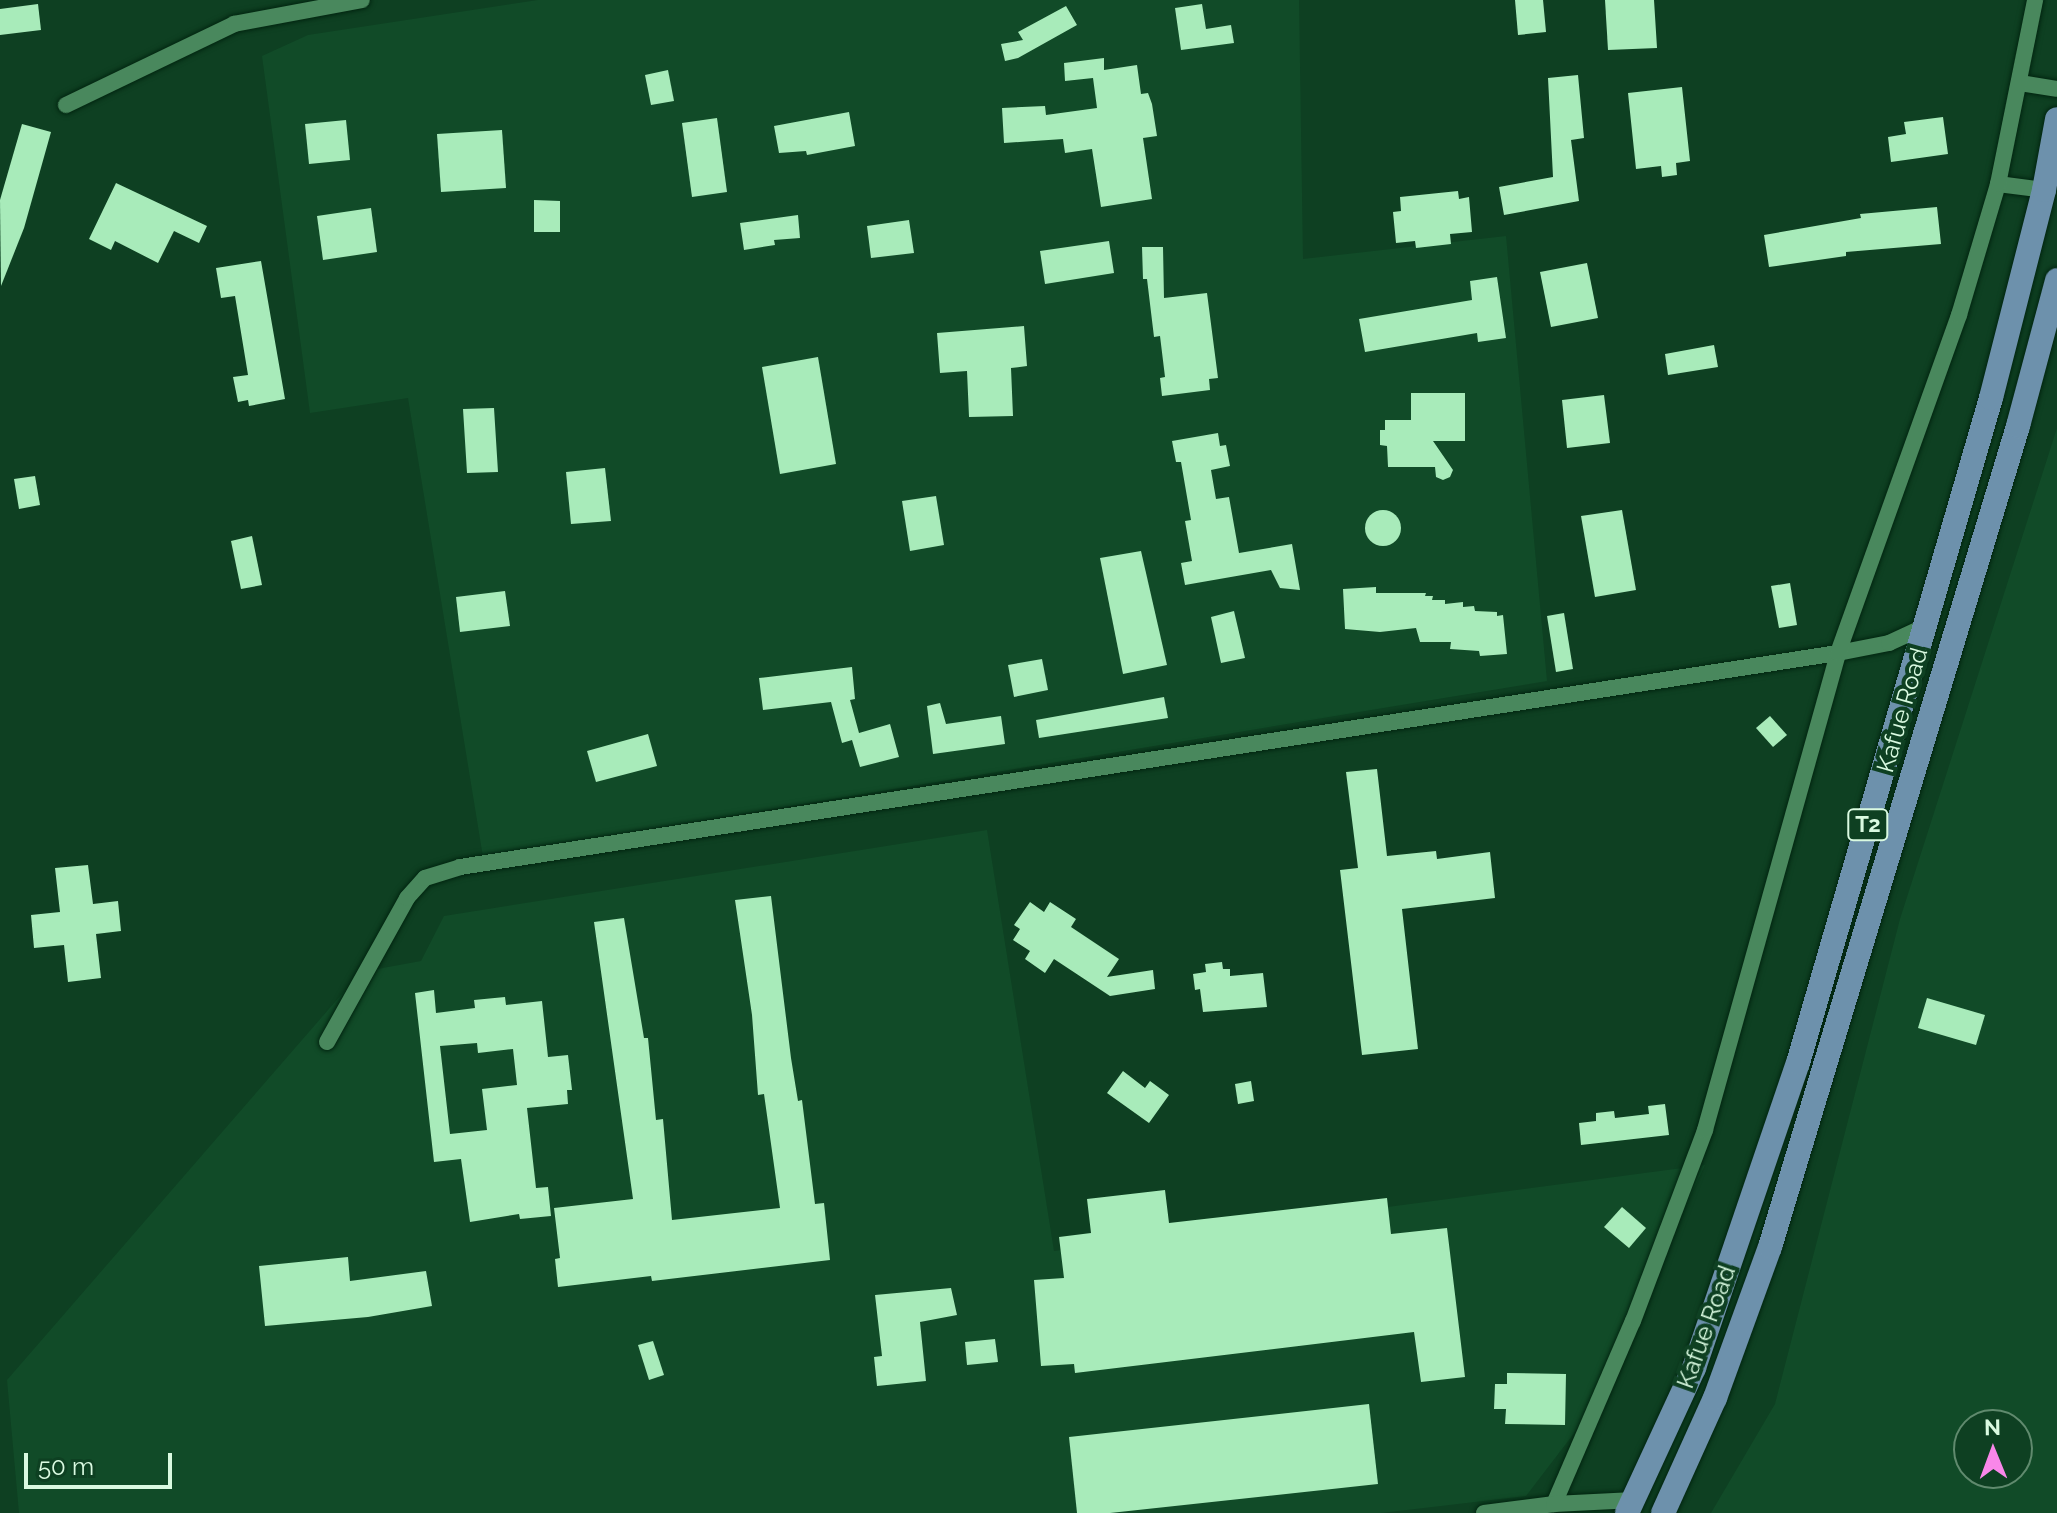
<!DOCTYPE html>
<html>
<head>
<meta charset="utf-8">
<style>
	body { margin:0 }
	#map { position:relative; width:2057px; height:1513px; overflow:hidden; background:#0e4022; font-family:Raleway,sans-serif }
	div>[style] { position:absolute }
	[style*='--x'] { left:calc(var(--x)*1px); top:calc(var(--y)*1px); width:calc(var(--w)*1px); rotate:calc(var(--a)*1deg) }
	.built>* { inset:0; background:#114b28 }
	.building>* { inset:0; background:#a8ebba }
	.round { border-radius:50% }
	.roads { filter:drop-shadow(0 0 2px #022510) drop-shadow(0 0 2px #022510) }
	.minor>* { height:16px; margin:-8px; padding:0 8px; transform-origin:8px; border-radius:8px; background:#49885d }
	.primary>* { height:24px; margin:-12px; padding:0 12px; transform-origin:12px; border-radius:12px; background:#6d91ac }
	span { translate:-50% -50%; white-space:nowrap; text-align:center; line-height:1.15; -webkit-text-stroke:8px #0e4022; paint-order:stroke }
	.shield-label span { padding:2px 6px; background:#0e4022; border:2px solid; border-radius:6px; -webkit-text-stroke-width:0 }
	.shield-label { font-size:22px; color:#dafae1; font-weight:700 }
	.street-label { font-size:24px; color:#dafae1 }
	.north { position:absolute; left:1953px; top:1409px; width:80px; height:80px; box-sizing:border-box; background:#0e4022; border:2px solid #608a6e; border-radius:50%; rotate:359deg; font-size:22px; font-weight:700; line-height:32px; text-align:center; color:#dafae1 }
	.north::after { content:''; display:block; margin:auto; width:28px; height:36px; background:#f987e9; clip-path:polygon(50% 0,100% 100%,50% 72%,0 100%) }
	.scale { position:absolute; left:24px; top:1453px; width:148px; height:36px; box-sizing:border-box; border:4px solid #dafae1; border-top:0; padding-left:10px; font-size:24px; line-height:28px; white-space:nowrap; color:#dafae1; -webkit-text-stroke:6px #0e4022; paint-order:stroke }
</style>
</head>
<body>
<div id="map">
	<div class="built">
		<div style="clip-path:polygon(538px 0,1299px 0,1303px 259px,1506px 236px,1547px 681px,483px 857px,408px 398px,310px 413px,262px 56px,308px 35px)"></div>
		<div style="clip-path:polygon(evenodd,2057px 428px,2057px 1513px,1711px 1513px,1775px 1404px,1900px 919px,2057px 428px,1969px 1425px,2017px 1425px,2017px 1473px,1969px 1473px,1969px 1425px)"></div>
		<div style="clip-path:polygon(987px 830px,1054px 1251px,1705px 1165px,1588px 1415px,1526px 1496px,1381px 1513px,19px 1513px,7px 1380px,361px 972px,421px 961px,444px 916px)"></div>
	</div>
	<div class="building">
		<div style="clip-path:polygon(1515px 0,1543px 0,1546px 32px,1518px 35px)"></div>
		<div style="clip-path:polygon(1605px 0,1654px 0,1657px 48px,1608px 50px)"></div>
		<div style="clip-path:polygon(38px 4px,41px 30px,0 35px,0 9px)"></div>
		<div style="clip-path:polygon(1202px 4px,1206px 29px,1231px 25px,1234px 43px,1181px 50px,1175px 8px)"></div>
		<div style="clip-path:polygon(1066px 6px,1077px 25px,1018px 58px,1005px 61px,1001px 44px,1023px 40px,1018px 32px)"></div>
		<div style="clip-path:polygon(1104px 58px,1104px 70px,1137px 65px,1141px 94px,1148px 93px,1152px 104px,1157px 136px,1143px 138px,1152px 199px,1101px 207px,1092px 149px,1065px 153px,1063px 139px,1004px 143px,1002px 108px,1045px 106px,1046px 115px,1097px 108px,1093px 78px,1065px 81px,1064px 63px)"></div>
		<div style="clip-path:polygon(668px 70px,674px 101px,651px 105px,645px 75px)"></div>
		<div style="clip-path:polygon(1578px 75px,1584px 138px,1571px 140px,1579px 201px,1504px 215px,1499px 187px,1553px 177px,1548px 78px)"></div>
		<div style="clip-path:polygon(1682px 87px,1690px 161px,1676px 163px,1677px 175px,1662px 177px,1661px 166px,1636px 169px,1628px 93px)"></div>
		<div style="clip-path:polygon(849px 112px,855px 146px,807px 155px,806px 151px,779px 153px,774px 126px)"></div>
		<div style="clip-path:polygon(1943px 117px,1948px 154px,1891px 162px,1888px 137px,1906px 134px,1904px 122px)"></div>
		<div style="clip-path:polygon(717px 118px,727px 192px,692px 197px,682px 123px)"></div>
		<div style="clip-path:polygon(346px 120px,350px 160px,309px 164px,305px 124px)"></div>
		<div style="clip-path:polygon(22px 124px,51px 132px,24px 228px,1px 286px,0 200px)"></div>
		<div style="clip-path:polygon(502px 130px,506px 188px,441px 192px,437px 134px)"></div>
		<div style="clip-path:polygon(116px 183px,207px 226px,199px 243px,174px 231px,158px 263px,115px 241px,111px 250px,89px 239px)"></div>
		<div style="clip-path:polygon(1458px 191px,1459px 199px,1469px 197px,1472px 232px,1450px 234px,1451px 244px,1416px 248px,1415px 241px,1396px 243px,1393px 212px,1401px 211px,1400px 197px)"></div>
		<div style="clip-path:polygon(534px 200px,560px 201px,560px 232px,534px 232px)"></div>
		<div style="clip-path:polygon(1937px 207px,1941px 244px,1846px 252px,1846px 256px,1769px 267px,1764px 235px,1861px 218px,1860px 214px)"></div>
		<div style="clip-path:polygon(371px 208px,377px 252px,323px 260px,317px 216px)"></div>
		<div style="clip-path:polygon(798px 215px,800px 238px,774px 240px,775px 245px,744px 250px,740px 223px)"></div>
		<div style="clip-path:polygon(909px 220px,914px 253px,871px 258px,867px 226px)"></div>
		<div style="clip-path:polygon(1109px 241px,1114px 273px,1045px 284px,1040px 251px)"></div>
		<div style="clip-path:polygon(1142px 247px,1163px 247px,1164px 298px,1207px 293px,1218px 378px,1209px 379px,1210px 390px,1162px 396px,1160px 378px,1165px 377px,1160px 336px,1154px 337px,1147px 279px,1143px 279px)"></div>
		<div style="clip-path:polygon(261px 261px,285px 399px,249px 406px,248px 400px,238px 402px,233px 377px,248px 375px,235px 296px,221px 298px,216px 268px)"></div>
		<div style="clip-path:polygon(1587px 263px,1598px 318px,1551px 327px,1540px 272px)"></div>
		<div style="clip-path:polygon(1497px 277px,1506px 338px,1478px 342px,1477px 333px,1365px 352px,1359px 319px,1472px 300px,1470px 281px)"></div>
		<div style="clip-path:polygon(1024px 326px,1027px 366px,1011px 368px,1013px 416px,969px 417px,967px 371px,940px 373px,937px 333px)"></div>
		<div style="clip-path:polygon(1714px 345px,1718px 367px,1668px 375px,1665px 354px)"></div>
		<div style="clip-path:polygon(818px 357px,836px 464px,780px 474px,762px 367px)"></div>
		<div style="clip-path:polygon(1411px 393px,1465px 393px,1465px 441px,1433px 441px,1453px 470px,1450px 477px,1443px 480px,1436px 477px,1435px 467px,1388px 467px,1387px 446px,1380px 445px,1380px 430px,1385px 430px,1385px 420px,1411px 420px)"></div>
		<div style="clip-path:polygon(1604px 395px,1610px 443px,1567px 448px,1562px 400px)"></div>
		<div style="clip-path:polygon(494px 408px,498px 472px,467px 473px,463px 409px)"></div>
		<div style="clip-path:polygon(1218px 433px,1220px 446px,1226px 445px,1230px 466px,1211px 470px,1216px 499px,1229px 497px,1239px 553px,1292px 544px,1300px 590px,1280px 588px,1271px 570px,1185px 585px,1181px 563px,1192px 561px,1185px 521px,1191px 520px,1181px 462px,1176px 462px,1172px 441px)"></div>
		<div style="clip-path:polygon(605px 468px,611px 521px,571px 524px,566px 472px)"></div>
		<div style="clip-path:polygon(35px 476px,40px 505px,19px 509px,14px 479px)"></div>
		<div style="clip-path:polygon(936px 496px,944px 545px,910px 551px,902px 501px)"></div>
		<div style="clip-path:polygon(1622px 510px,1636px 590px,1595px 597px,1581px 516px)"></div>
		<div class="round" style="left:1365px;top:510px;width:36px;height:36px"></div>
		<div style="clip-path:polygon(252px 536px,262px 585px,241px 589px,231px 541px)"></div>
		<div style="clip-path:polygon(1141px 551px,1167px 665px,1123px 674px,1100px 558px)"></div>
		<div style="clip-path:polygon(1790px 583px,1797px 625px,1779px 628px,1771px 586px)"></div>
		<div style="clip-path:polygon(1376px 587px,1376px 593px,1426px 593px,1425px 596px,1433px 596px,1432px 600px,1445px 600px,1445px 604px,1463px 602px,1463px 607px,1474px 606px,1475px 611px,1497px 612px,1497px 616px,1503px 615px,1507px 654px,1480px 656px,1479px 651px,1450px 649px,1451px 642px,1420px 642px,1416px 628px,1380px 632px,1345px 629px,1343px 589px)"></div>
		<div style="clip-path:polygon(505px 591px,510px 626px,460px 632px,456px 597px)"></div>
		<div style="clip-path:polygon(1234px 611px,1245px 658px,1221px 663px,1211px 617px)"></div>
		<div style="clip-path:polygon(1564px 613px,1573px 669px,1556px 672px,1547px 616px)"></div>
		<div style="clip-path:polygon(1042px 659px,1048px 690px,1014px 697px,1008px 665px)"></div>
		<div style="clip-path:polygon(852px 667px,855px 699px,850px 700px,859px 733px,890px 724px,899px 757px,860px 767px,852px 740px,842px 743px,831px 702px,763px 710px,759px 678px)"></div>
		<div style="clip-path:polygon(1164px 697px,1168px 718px,1039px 738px,1036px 720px)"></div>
		<div style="clip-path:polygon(940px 703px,946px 724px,1001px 716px,1005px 744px,933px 754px,927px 706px)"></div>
		<div style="clip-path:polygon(1770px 716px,1787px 735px,1773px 747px,1756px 728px)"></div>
		<div style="clip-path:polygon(648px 734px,657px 766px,596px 782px,587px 751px)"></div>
		<div style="clip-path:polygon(1377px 769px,1387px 856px,1436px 851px,1437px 859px,1490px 852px,1495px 898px,1402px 909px,1418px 1049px,1362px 1055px,1340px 870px,1358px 868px,1346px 772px)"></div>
		<div style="clip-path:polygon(88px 865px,93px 904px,118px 901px,121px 931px,96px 934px,101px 978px,68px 982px,64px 945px,34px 948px,31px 915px,60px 912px,55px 868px)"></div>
		<div style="clip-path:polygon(771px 896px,791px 1058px,798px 1101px,802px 1100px,815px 1204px,824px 1203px,830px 1260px,652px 1281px,651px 1276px,558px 1287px,555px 1259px,560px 1258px,554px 1208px,633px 1199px,594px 922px,624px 918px,644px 1038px,648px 1038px,656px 1120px,663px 1119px,672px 1220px,780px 1208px,764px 1094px,758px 1095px,752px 1015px,735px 900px)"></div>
		<div style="clip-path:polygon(1030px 902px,1044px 912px,1050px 902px,1076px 919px,1071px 927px,1119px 959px,1107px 977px,1153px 970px,1155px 989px,1110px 996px,1054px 959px,1045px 973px,1025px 959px,1030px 951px,1013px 940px,1020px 929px,1014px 925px)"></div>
		<div style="clip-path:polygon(1222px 962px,1223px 969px,1230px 969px,1230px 976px,1263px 973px,1267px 1007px,1203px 1012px,1200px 989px,1195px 990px,1193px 974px,1206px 972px,1205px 964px)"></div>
		<div style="clip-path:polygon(evenodd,434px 990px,436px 1013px,475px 1008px,474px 1000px,505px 997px,506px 1005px,542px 1001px,548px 1057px,568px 1055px,572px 1090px,567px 1090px,568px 1104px,527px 1108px,536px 1188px,548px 1187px,551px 1216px,520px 1219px,519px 1214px,470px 1222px,461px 1159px,434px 1162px,415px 993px,434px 990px,477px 1043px,478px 1053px,513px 1049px,517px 1085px,482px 1089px,487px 1130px,450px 1134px,440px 1046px,477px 1043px)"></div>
		<div style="clip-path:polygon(1927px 998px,1985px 1015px,1976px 1045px,1918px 1028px)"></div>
		<div style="clip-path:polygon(1123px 1071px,1145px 1088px,1150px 1081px,1169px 1095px,1149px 1123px,1107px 1093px)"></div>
		<div style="clip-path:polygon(1251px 1081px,1254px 1101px,1238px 1104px,1235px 1084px)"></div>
		<div style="clip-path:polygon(1665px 1104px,1669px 1135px,1581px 1145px,1579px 1123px,1596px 1121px,1596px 1113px,1614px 1111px,1615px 1118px,1649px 1114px,1648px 1106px)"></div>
		<div style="clip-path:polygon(1165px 1190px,1169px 1223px,1387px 1198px,1391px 1234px,1447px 1228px,1465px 1377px,1421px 1382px,1414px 1332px,1075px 1373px,1074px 1364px,1041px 1366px,1034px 1280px,1064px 1278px,1059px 1237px,1091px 1233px,1087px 1199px)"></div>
		<div style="clip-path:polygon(1622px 1207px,1646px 1228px,1629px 1248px,1604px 1227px)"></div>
		<div style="clip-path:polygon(348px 1257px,350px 1281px,426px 1271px,432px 1306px,368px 1317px,265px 1326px,259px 1266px)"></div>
		<div style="clip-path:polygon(951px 1288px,957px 1315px,920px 1322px,926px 1381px,877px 1386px,874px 1357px,882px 1356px,875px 1295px)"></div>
		<div style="clip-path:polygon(995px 1339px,998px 1362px,967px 1365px,965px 1342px)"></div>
		<div style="clip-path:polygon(653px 1341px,664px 1375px,649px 1380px,638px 1345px)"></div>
		<div style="clip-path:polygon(1507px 1373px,1566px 1374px,1565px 1425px,1505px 1424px,1506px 1409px,1494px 1409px,1495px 1384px,1507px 1384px)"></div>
		<div style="clip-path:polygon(1369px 1404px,1378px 1484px,1110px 1513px,1077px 1513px,1069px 1437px)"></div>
	</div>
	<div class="roads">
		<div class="minor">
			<div style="--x:2020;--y:83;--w:37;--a:9"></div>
			<div style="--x:66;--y:105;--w:187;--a:-25.7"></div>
			<div style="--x:234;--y:24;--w:130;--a:-10.6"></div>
			<div style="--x:1998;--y:184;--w:46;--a:7.4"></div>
			<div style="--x:327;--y:1042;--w:165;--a:-60.9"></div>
			<div style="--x:407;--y:898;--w:27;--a:-48"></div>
			<div style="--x:425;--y:878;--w:37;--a:-17"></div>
			<div style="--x:460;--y:867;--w:1395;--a:-8.83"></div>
			<div style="--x:1838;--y:653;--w:52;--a:-11.1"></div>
			<div style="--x:1889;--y:643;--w:41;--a:-24.7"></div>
			<div style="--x:1554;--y:1504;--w:199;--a:-66.7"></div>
			<div style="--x:1633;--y:1321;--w:204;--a:-69.3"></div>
			<div style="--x:1705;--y:1130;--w:495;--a:-74.4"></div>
			<div style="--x:1838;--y:653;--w:359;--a:-70.3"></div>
			<div style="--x:1959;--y:315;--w:137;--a:-73.4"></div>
			<div style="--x:1998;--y:184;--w:188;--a:-78.6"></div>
			<div style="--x:1484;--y:1513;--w:71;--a:-7.3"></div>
			<div style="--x:1554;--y:1504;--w:80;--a:-2.9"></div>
		</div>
		<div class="primary">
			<div style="--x:1627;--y:1513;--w:160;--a:-65.2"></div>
			<div style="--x:1694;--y:1368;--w:322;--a:-71.2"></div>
			<div style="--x:1798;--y:1063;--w:692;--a:-73.82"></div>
			<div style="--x:1991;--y:398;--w:215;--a:-75.7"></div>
			<div style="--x:2044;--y:190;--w:72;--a:-79.6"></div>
			<div style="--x:1663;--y:1513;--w:126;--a:-65.7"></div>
			<div style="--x:1715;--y:1398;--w:161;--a:-70"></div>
			<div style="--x:1770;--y:1247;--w:858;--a:-73.19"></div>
			<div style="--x:2018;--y:426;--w:151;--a:-75"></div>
		</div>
	</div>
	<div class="shield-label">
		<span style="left:1868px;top:825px">T2</span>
	</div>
	<div class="street-label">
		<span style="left:1902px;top:710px;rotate:-74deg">Kafue Road</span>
		<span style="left:1706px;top:1327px;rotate:-70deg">Kafue Road</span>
	</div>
	<div class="north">N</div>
	<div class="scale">50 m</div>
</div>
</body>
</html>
